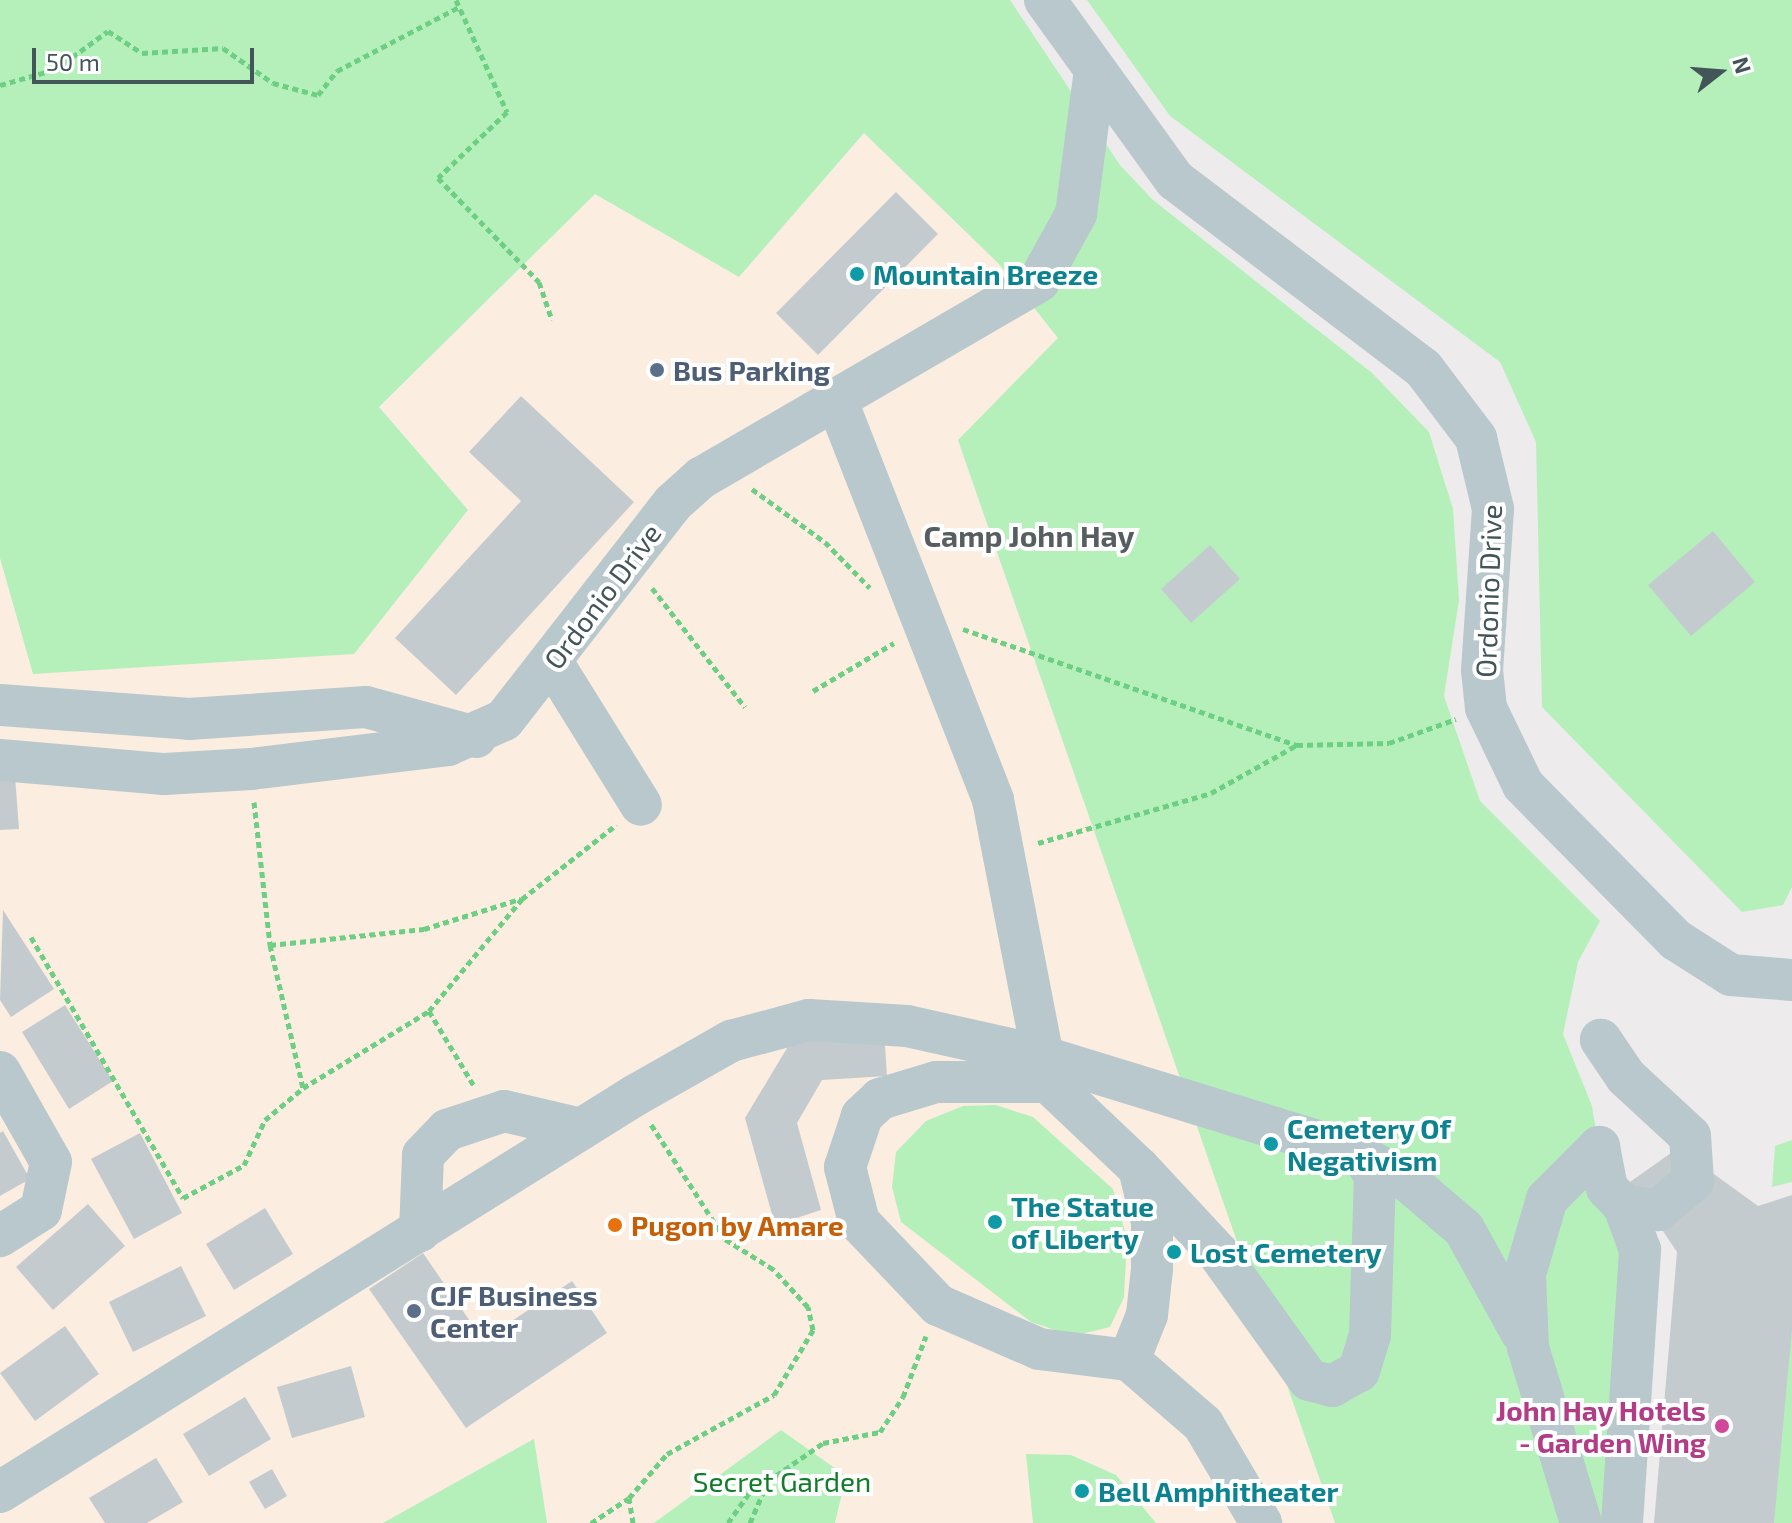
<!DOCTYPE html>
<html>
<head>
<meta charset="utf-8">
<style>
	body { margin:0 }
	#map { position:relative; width:1792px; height:1523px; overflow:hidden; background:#eeebec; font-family:"Exo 2",sans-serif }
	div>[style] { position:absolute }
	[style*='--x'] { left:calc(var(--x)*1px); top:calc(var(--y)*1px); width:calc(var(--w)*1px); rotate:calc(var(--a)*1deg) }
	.commercial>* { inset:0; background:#fcede1 }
	.green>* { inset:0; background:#b5f0bb }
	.building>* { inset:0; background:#c4cbcf }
	.path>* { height:5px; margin-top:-2.5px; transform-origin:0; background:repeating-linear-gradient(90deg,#6ccf83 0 6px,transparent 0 10px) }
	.minor>* { height:42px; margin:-21px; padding:0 21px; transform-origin:21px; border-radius:21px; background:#b8c8cc }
	.dots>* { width:22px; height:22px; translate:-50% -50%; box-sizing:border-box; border:4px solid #fff; border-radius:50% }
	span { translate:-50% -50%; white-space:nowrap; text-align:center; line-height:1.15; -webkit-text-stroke:8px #fff; paint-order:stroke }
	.culture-label { font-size:28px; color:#0d838f; font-weight:700 }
	.left { translate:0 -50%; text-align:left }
	.service-label { font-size:28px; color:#4e5e75; font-weight:700 }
	.street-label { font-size:28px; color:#435559 }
	.food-label { font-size:28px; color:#c56008; font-weight:700 }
	.hotel-label { font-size:28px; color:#b23c85; font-weight:700 }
	.right { translate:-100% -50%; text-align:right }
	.park-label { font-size:28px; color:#117d29 }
	.neighbourhood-label { font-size:30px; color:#585e60; font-weight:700 }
	.north { position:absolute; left:1680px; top:32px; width:80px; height:80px; -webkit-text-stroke:6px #fff; paint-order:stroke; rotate:73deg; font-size:22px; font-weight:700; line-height:32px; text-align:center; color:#435559 }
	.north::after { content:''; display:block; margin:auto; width:28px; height:36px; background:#435559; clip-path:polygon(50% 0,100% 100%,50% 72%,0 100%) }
	.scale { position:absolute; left:32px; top:48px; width:222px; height:36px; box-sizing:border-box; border:4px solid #435559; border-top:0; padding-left:10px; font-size:24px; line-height:28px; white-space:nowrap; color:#435559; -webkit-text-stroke:6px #fff; paint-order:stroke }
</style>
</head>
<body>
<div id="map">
	<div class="commercial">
		<div style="clip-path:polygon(864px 133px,999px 264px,1058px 338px,958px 441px,1335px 1523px,547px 1523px,533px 1439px,383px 1523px,0 1523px,0 558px,33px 674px,468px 510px,379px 407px,595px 194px,739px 276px)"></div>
	</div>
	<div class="green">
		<div style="clip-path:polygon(0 0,1010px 0,1120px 165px,1153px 200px,1372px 373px,1429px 432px,1453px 509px,1459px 600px,1444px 696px,1480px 801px,1600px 921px,1578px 962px,1563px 1034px,1592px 1106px,1607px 1201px,1631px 1234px,1629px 1523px,1335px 1523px,958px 440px,1058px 338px,999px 264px,864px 133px,739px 277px,595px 194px,379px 407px,468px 510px,354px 654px,33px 674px,0 558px)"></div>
		<div style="clip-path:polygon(1087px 0,1792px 0,1792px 887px,1783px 905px,1742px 912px,1542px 707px,1536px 442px,1500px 362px,1170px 116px)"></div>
		<div style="clip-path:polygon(996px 1105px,1033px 1117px,1113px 1189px,1127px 1239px,1124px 1297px,1110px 1327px,1073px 1336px,1031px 1322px,901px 1222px,892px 1187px,896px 1152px,926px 1121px,963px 1106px)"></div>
		<div style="clip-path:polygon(1792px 1140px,1792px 1182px,1772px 1187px,1775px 1146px)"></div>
		<div style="clip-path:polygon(1792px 1329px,1792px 1523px,1774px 1523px,1788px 1330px)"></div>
		<div style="clip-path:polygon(781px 1430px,846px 1476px,835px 1523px,654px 1523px)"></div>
		<div style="clip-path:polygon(534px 1439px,547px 1523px,383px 1523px)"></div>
		<div style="clip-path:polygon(1026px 1454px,1071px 1455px,1116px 1475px,1156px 1523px,1033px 1523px)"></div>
	</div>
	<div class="building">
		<div style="clip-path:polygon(896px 192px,938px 234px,818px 355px,776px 313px)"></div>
		<div style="clip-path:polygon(521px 396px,634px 502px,456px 695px,395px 638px,521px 501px,469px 452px)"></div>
		<div style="clip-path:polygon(1713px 531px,1755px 582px,1691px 636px,1648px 585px)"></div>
		<div style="clip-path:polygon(1210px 545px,1240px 579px,1191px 623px,1161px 589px)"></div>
		<div style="clip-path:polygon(15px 776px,19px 829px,0 830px,0 777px)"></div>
		<div style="clip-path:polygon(3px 910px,54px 989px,11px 1017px,0 1000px)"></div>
		<div style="clip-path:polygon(65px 1005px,113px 1081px,69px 1109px,22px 1032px)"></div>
		<div style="clip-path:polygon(884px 1030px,887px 1076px,822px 1080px,797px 1123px,821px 1210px,775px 1225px,745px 1118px,796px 1033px)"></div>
		<div style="clip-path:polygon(3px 1131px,30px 1179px,0 1196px,0 1133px)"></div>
		<div style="clip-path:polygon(140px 1133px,182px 1213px,134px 1239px,91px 1159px)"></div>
		<div style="clip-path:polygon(1678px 1148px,1758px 1206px,1792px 1195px,1792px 1329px,1774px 1523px,1654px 1523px,1677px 1252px,1630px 1182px)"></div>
		<div style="clip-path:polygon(88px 1204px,125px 1246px,53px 1310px,16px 1267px)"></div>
		<div style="clip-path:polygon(265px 1208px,293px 1254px,234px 1290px,206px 1244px)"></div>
		<div style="clip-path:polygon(423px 1253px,483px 1340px,572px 1281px,607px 1333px,466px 1428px,369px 1289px)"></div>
		<div style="clip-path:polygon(181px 1266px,206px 1316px,133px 1352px,109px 1302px)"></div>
		<div style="clip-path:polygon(65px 1326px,99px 1374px,35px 1421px,0 1373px)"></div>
		<div style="clip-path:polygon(351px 1366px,365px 1417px,292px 1438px,277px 1387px)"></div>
		<div style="clip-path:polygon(245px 1397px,271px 1439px,209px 1476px,183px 1434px)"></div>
		<div style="clip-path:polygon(156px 1458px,183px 1502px,147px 1523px,105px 1523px,89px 1498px)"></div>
		<div style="clip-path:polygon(272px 1469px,287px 1496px,265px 1509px,249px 1482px)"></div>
	</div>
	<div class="path">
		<div style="--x:456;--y:0;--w:123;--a:65.5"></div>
		<div style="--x:507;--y:112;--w:95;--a:136.3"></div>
		<div style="--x:438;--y:178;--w:145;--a:45.8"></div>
		<div style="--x:539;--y:282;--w:40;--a:71.1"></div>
		<div style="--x:0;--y:85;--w:58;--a:-15.9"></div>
		<div style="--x:56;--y:69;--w:64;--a:-36.2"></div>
		<div style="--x:108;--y:31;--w:40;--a:32.9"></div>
		<div style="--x:142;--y:53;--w:81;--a:-3.5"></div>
		<div style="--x:223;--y:48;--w:61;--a:35"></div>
		<div style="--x:273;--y:83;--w:47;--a:14.9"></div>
		<div style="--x:318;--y:95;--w:31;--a:-52"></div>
		<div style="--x:337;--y:71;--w:138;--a:-27.7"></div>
		<div style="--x:752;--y:489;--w:90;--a:36"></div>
		<div style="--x:825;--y:542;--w:64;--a:45.6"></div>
		<div style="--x:652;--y:588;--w:151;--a:52"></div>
		<div style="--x:963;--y:629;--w:354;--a:19.2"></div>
		<div style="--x:813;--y:691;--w:94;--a:-30.7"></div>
		<div style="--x:254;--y:802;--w:144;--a:83.6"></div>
		<div style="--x:270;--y:945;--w:147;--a:77"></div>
		<div style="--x:1038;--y:843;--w:180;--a:-16.1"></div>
		<div style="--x:1211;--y:793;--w:98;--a:-29.2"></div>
		<div style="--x:1297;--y:745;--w:92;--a:-1.2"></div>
		<div style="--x:1389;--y:743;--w:71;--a:-19.7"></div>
		<div style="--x:31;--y:937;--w:302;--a:59.8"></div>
		<div style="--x:183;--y:1198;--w:69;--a:-28.4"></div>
		<div style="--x:244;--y:1165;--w:50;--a:-65"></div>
		<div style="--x:265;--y:1120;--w:50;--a:-40.1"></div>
		<div style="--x:303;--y:1088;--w:148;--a:-31.4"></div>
		<div style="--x:429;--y:1011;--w:146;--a:-50.3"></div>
		<div style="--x:522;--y:899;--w:120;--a:-38.2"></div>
		<div style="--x:270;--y:945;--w:155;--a:-5.9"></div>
		<div style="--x:424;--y:929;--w:101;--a:-17.4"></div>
		<div style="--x:429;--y:1011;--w:87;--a:59"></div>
		<div style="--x:591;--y:1523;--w:45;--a:-33.3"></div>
		<div style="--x:633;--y:1523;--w:25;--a:-99"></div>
		<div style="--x:629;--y:1498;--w:58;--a:-49.2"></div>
		<div style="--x:667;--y:1454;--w:122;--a:-28.9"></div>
		<div style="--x:774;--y:1395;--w:76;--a:-59"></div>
		<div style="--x:813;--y:1330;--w:24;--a:-102"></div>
		<div style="--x:808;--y:1307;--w:52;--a:-132.6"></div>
		<div style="--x:773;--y:1269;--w:57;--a:-148"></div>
		<div style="--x:725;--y:1239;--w:137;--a:-122.8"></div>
		<div style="--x:728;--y:1523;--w:54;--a:-54.8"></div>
		<div style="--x:759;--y:1479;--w:9;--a:13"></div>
		<div style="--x:750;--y:1523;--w:46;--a:-66.8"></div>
		<div style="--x:768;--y:1481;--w:67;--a:-34.6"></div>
		<div style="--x:823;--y:1443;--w:58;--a:-10.9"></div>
		<div style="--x:880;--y:1432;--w:42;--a:-56.7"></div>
		<div style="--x:903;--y:1397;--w:65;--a:-69.3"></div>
	</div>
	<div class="minor">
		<div style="--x:1045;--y:0;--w:222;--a:54.2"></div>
		<div style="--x:1175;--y:180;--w:311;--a:37.2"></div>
		<div style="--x:1423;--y:368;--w:88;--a:52.9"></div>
		<div style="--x:1476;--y:438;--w:73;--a:76.5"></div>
		<div style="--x:1493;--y:509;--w:161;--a:93.9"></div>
		<div style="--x:1482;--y:670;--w:38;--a:84"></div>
		<div style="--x:1486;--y:708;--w:85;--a:64.3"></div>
		<div style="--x:1523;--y:785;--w:218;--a:45.4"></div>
		<div style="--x:1676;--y:940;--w:65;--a:32.5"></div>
		<div style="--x:1731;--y:975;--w:61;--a:4.7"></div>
		<div style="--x:838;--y:404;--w:425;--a:68.6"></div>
		<div style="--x:993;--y:800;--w:287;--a:79"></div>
		<div style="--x:1048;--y:1082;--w:125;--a:43.4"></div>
		<div style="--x:1139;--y:1168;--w:56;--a:76.5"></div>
		<div style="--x:1152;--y:1222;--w:47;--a:90"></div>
		<div style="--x:1152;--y:1269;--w:46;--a:96.2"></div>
		<div style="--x:1147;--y:1315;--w:48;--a:111.8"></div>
		<div style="--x:552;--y:662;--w:168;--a:58.1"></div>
		<div style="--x:0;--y:705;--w:190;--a:4.2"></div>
		<div style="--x:189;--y:719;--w:177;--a:-3.9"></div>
		<div style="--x:366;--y:707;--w:114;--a:15.3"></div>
		<div style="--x:0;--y:760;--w:165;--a:4.9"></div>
		<div style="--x:164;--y:774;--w:87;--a:-3.3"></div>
		<div style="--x:251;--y:769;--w:198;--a:-6.9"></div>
		<div style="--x:448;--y:745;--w:61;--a:-24.1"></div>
		<div style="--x:504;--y:720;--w:275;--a:-52.1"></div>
		<div style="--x:673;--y:503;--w:38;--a:-42"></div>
		<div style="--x:701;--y:478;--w:391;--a:-30.2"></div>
		<div style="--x:1039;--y:281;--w:77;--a:-61.1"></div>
		<div style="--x:1076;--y:214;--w:145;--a:-82.5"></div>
		<div style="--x:0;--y:1072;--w:103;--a:60.5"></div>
		<div style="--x:51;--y:1162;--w:49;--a:101.8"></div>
		<div style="--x:41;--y:1210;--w:49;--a:147.6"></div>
		<div style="--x:1048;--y:1082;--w:112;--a:180"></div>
		<div style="--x:936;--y:1082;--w:59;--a:163.1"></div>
		<div style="--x:880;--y:1099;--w:25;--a:137"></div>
		<div style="--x:862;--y:1116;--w:54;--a:108.4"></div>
		<div style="--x:845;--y:1167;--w:57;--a:75.7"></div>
		<div style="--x:859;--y:1222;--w:115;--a:46.4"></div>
		<div style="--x:938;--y:1305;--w:110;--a:23.5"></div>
		<div style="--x:1039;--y:1349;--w:91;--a:7"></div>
		<div style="--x:1129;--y:1360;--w:98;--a:40.9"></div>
		<div style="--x:1203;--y:1424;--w:115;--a:59.6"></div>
		<div style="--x:1599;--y:1147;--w:42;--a:79"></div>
		<div style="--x:1607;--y:1188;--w:25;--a:47"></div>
		<div style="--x:1624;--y:1206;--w:34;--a:7"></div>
		<div style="--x:1658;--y:1210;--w:45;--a:-39.6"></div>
		<div style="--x:1693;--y:1181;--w:45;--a:-93.8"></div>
		<div style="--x:1690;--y:1136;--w:87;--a:-137.3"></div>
		<div style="--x:1626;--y:1077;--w:45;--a:-124"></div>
		<div style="--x:1370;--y:1161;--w:44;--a:28.3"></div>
		<div style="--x:1409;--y:1182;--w:72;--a:40.5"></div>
		<div style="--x:1464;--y:1229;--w:118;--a:61"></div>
		<div style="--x:420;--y:1231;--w:76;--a:-87.7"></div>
		<div style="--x:423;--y:1155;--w:35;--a:-46"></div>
		<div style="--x:447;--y:1130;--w:60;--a:-18.4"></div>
		<div style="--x:504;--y:1111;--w:79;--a:13.2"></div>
		<div style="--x:0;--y:1492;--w:748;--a:-31.99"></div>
		<div style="--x:634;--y:1096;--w:112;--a:-29.6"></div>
		<div style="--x:731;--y:1041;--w:81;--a:-15.1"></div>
		<div style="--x:809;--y:1020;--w:98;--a:3.5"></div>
		<div style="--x:907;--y:1026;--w:137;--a:12.6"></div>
		<div style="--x:1041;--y:1056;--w:336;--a:17.1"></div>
		<div style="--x:1362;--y:1155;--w:25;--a:58"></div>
		<div style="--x:1375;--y:1176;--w:159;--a:91.8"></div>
		<div style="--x:1370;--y:1335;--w:38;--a:107"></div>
		<div style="--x:1359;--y:1371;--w:31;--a:151"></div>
		<div style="--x:1332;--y:1386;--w:24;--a:-165"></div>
		<div style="--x:1309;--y:1380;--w:156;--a:-125.6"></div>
		<div style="--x:1218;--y:1253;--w:116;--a:-132.9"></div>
		<div style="--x:1581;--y:1523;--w:184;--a:-106.8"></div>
		<div style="--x:1528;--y:1347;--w:73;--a:-92.4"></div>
		<div style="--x:1525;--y:1274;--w:78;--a:-73.7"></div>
		<div style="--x:1547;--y:1199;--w:74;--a:-45"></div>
		<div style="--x:1622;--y:1523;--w:274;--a:-86.2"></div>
		<div style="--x:1640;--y:1250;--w:47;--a:-110"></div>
	</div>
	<div class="dots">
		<div style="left:857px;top:274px;background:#0f9aa8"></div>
		<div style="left:657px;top:370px;background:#5c6f8a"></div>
		<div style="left:1271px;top:1144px;background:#0f9aa8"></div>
		<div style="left:995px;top:1222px;background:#0f9aa8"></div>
		<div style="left:615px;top:1225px;background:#e8710a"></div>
		<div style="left:1174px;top:1252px;background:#0f9aa8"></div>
		<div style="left:414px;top:1311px;background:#5c6f8a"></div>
		<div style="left:1722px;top:1426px;background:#d1479c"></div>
		<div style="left:1082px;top:1491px;background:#0f9aa8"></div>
	</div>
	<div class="culture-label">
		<span class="left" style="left:873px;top:274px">Mountain Breeze</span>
		<span class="left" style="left:1287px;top:1144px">Cemetery Of<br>Negativism</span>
		<span class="left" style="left:1011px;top:1222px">The Statue<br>of Liberty</span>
		<span class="left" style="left:1190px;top:1252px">Lost Cemetery</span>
		<span class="left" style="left:1098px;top:1491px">Bell Amphitheater</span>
	</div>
	<div class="service-label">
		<span class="left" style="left:673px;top:370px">Bus Parking</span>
		<span class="left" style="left:430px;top:1311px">CJF Business<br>Center</span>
	</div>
	<div class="street-label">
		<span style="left:1488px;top:591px;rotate:-88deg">Ordonio Drive</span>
		<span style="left:602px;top:596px;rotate:-53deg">Ordonio Drive</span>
	</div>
	<div class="food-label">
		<span class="left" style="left:631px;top:1225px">Pugon by Amare</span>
	</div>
	<div class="hotel-label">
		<span class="right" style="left:1706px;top:1426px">John Hay Hotels<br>- Garden Wing</span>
	</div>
	<div class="park-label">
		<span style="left:782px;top:1481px">Secret Garden</span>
	</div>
	<div class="neighbourhood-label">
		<span style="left:1029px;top:535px">Camp John Hay</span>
	</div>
	<div class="north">N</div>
	<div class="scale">50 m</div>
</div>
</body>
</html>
